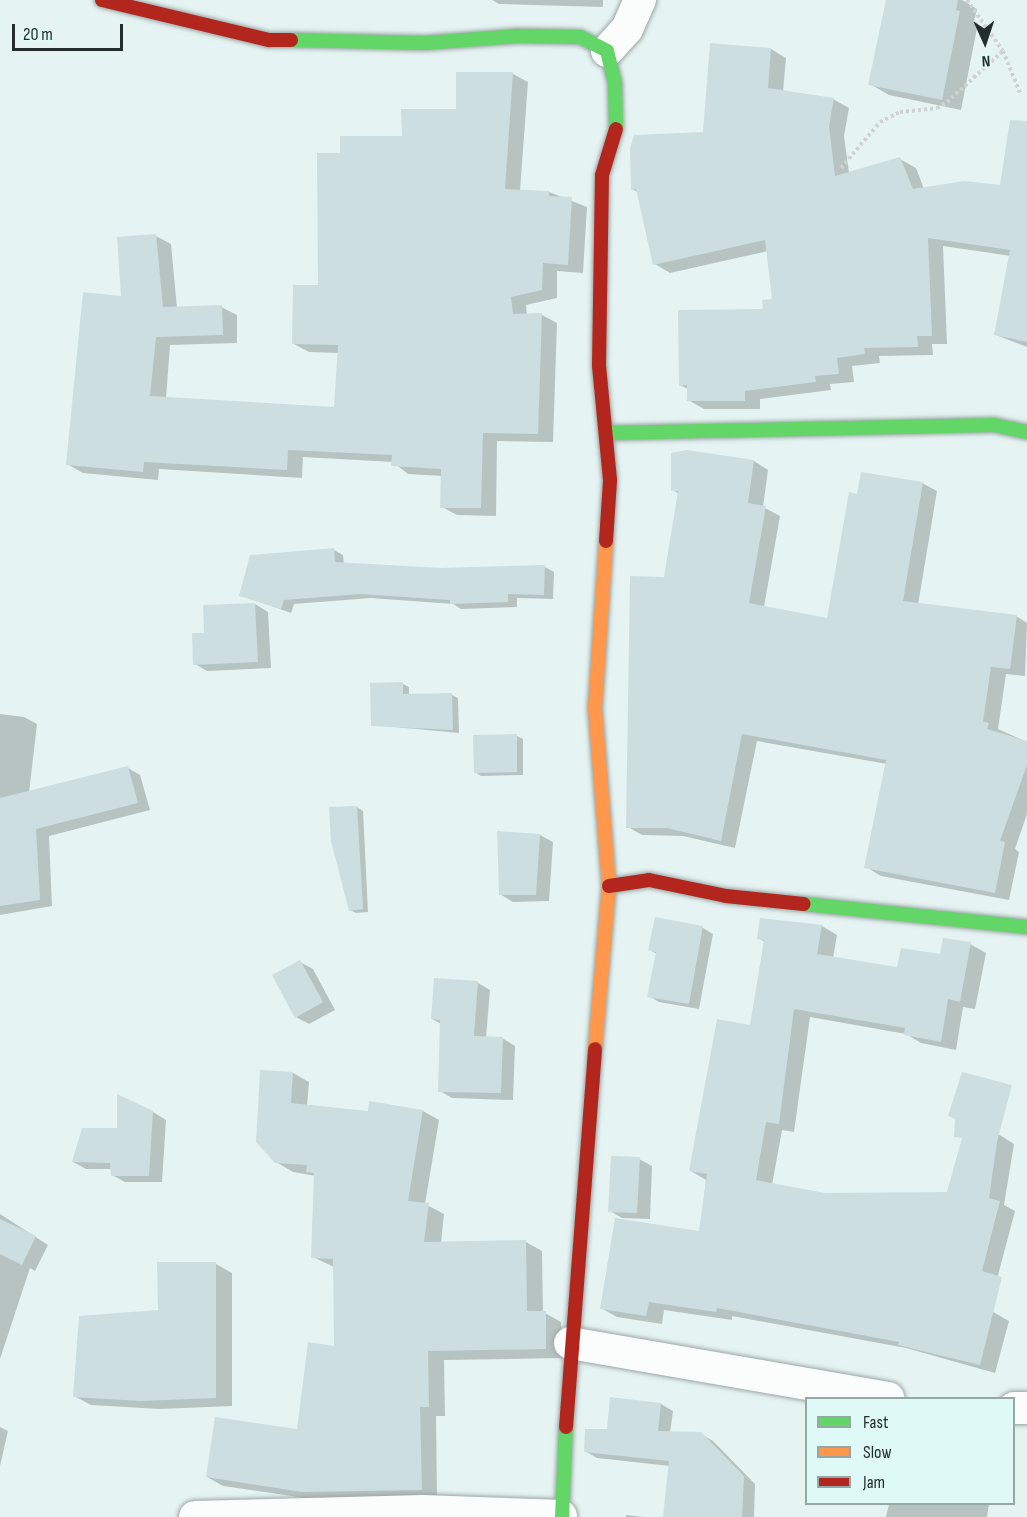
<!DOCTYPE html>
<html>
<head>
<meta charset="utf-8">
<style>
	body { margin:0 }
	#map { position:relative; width:1027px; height:1517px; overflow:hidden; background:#e5f4f2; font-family:"Sofia Sans Condensed",sans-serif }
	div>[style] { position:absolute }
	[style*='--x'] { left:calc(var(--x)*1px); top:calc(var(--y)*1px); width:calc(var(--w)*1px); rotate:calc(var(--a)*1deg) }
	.shadow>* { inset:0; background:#0003 }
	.building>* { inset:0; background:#ccdee0 }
	.path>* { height:4px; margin-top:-2px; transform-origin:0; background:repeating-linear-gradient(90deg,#ced3d2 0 3px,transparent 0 6px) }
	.roads { filter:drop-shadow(0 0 2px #9ba7a5) drop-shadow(0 0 2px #9ba7a5) }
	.street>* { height:32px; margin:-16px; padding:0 16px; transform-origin:16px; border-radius:16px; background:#fbfdfd }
	.fast>* { height:14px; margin:-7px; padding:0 7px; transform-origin:7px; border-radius:7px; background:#63d668 }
	.slow>* { height:14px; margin:-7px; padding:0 7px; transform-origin:7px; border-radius:7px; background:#ff974d }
	.jam>* { height:14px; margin:-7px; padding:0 7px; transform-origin:7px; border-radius:7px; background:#b3261e }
	span { translate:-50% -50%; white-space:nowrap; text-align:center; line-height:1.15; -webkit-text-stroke:4.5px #dffaf6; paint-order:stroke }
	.legend { position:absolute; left:805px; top:1397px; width:210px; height:108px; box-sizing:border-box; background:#dffaf6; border:2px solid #94a8a5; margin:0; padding:8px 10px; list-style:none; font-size:18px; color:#232e2c }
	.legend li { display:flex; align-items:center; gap:12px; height:30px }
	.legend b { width:30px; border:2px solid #94a8a5 }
	.north { position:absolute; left:955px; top:12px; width:60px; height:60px; -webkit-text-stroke:4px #dffaf6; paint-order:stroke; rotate:177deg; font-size:16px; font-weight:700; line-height:24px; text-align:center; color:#232e2c }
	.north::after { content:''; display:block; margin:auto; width:21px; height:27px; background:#232e2c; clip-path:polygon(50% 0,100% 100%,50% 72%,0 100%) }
	.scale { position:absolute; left:12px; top:24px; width:111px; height:27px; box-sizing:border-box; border:3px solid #232e2c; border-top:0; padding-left:8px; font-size:18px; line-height:21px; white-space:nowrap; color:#232e2c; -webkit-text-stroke:4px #dffaf6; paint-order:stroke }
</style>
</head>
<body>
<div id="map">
	<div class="shadow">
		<div style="clip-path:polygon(492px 0,603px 0,603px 7px,499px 4px)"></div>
		<div style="clip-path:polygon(887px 0,962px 0,977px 9px,974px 21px,978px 23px,961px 110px,889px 95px,870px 84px)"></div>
		<div style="clip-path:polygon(771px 49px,786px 58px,783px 92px,833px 99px,849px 108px,844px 136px,849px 173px,900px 159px,916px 168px,924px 189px,1001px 187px,1027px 127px,1027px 347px,996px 335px,1011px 256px,943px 246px,947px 344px,932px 344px,933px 355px,879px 356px,880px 363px,852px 366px,854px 382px,830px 384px,831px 390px,760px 399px,760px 409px,704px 409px,688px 400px,688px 389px,680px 385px,774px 300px,768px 251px,670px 273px,655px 264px,638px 192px,632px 189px,705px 133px)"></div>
		<div style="clip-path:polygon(458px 73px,513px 74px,528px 82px,520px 191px,549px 192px,587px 207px,583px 273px,557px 271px,557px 298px,526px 305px,527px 315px,542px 315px,557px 323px,553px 442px,497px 441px,496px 516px,457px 515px,442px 507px,442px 476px,408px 474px,393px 462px,303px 457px,302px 478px,159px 469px,158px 480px,83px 473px,67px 464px,123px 298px,156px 236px,171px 244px,177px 308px,221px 307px,237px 315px,237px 343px,170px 345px,166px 398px,336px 408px,339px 353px,309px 352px,294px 344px,320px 287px,341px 155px,403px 138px,457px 111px)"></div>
		<div style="clip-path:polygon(692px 452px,754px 461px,768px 470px,763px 507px,780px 516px,764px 607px,828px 620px,858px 495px,922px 483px,937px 491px,918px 605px,1016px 616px,1027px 623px,1025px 676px,1006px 674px,998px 729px,1027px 742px,1027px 814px,1015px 849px,1019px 852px,1009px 900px,881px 876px,866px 867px,887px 764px,757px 741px,735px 848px,683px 836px,642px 835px,628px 827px,679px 494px,673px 490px)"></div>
		<div style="clip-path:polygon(334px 550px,343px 555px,344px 564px,441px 570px,545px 567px,554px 572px,553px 599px,517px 598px,517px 607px,461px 609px,453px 604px,371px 598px,294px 604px,291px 613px,241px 595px)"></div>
		<div style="clip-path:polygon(255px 604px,268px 612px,271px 668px,207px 671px,195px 664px,206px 634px)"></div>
		<div style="clip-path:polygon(403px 684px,409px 687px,409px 695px,452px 695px,458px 698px,459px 733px,373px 725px)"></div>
		<div style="clip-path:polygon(0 714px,24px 717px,37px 724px,29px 793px,128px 768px,140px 775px,150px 810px,49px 836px,52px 906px,0 915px)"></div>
		<div style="clip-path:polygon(517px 736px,523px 739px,523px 775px,481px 776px,475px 772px)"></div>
		<div style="clip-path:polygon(357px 807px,363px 811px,368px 912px,356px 913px,350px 910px,331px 809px)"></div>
		<div style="clip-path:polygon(540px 835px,553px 842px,549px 901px,513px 902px,500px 894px)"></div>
		<div style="clip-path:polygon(656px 919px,703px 928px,713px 934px,699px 1009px,659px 1002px,649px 996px,657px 954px,650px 950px)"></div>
		<div style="clip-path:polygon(822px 926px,837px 935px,833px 958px,899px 969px,970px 944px,986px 953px,975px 1009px,963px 1007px,956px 1050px,921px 1043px,906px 1034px,810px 1017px,794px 1132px,782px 1130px,772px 1185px,825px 1195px,948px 1194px,984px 1125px,1014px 1144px,1004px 1205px,1015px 1211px,991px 1302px,993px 1312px,1009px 1321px,995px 1373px,906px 1348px,732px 1316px,732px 1320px,664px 1310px,662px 1324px,617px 1317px,601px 1308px,700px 1233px,706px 1180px,691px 1171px,751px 1027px,765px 942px,758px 938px)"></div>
		<div style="clip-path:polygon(300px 962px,313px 969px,335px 1010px,309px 1024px,296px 1017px)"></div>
		<div style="clip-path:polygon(478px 983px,490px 990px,486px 1038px,502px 1038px,515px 1046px,513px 1100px,452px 1098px,440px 1091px,441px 1024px,432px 1019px)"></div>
		<div style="clip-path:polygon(293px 1073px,309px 1082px,307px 1106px,369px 1113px,423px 1111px,439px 1120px,425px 1204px,444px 1214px,441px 1243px,526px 1242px,542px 1251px,543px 1312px,561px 1322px,562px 1358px,444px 1360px,445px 1416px,436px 1416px,437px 1499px,319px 1500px,223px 1486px,207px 1477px,298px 1431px,336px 1347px,334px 1267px,313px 1257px,316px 1176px,293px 1172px,276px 1162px)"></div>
		<div style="clip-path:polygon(153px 1112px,166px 1120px,162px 1182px,125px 1182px,112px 1175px,112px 1169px,86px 1169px,73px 1162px,118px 1130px)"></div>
		<div style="clip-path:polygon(639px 1159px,652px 1166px,650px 1219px,622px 1218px,610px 1211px)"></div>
		<div style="clip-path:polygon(0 1214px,48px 1245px,35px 1271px,30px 1268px,0 1359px)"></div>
		<div style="clip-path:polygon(216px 1264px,232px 1273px,232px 1406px,159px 1409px,91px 1405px,74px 1396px,159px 1311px)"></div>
		<div style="clip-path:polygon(661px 1404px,673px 1411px,670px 1433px,701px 1434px,713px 1441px,755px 1484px,754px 1517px,665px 1517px,670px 1466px,597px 1458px,585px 1451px,608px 1431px)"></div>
		<div style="clip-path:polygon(0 1427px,8px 1431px,0 1466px)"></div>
		<div style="clip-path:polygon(889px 1504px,989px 1504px,987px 1517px,886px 1517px)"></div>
		<div style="clip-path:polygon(626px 1515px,644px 1517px,626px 1517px)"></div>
	</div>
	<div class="building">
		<div style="clip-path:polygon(886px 0,958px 0,956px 10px,960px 11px,942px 100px,868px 85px)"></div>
		<div style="clip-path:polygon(710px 43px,771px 48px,768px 88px,834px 98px,829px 126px,835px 176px,900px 157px,913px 189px,964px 181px,1000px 185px,1010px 120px,1027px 121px,1027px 342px,994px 335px,1010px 250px,928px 238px,932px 336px,917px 336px,918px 347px,864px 348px,865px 354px,837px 358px,839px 374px,815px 376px,816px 382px,745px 391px,745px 401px,687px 401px,687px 385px,679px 386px,678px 310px,763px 309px,762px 300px,772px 299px,765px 240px,653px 265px,636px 189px,631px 190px,630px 148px,634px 135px,703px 132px)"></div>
		<div style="clip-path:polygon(456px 72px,513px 72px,505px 189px,549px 191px,549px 196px,572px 197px,568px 265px,543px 263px,542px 290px,511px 297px,513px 314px,542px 313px,538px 434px,483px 433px,481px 508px,440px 508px,441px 469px,391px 466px,392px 455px,288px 450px,287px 470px,144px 462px,143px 472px,66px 465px,83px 292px,121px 296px,117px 237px,156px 234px,163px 307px,222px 305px,223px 335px,156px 337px,150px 396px,334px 407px,338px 345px,292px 344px,293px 285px,318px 285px,317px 153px,340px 153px,340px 136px,402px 136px,401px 109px,456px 109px)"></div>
		<div style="clip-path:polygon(687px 450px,754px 460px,748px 503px,766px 506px,749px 603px,827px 618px,849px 492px,857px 494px,861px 472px,923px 482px,903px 601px,1017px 615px,1010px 669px,991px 667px,983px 721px,989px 723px,987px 729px,1027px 741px,1027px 765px,1000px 841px,1005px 842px,995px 893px,864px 868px,886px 760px,742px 734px,721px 841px,667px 828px,626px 828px,630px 576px,664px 577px,678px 491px,671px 491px,671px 453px)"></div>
		<div style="clip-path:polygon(334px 548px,335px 562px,441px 568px,545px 565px,544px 595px,508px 594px,508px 602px,450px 604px,450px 600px,360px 594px,284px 600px,281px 609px,239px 596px,250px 555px)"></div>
		<div style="clip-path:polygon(255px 603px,258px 662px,193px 665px,192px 633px,204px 633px,203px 605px)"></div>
		<div style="clip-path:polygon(403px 682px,403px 694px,452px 693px,453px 730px,371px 726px,370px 683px)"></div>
		<div style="clip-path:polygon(517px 734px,517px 772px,474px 773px,473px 735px)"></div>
		<div style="clip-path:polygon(128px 766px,138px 803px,36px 829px,40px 900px,0 906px,0 798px)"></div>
		<div style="clip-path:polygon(357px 806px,363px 909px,349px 911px,331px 841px,329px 807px)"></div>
		<div style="clip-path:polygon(497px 831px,540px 834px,536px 895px,499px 895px)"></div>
		<div style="clip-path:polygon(655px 917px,703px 926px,689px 1004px,647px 997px,656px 952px,648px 950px)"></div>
		<div style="clip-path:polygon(760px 918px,822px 925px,817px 954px,897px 967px,901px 948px,940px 954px,943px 938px,971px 942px,960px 1002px,948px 999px,941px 1042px,904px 1035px,905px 1028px,794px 1009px,779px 1124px,766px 1122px,756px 1180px,825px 1193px,947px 1192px,962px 1138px,954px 1137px,955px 1119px,948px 1116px,962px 1072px,1012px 1085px,997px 1142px,989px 1198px,1000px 1201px,982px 1271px,1002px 1277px,980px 1365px,898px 1345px,899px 1342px,717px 1308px,716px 1312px,649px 1302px,646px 1316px,600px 1309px,615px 1218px,699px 1231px,707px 1174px,689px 1171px,717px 1019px,750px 1025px,764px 940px,757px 939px)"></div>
		<div style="clip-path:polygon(300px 960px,323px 1002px,295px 1018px,272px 975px)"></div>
		<div style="clip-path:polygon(434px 978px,478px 981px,474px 1036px,503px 1037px,501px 1093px,438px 1092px,440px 1020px,431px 1019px)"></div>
		<div style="clip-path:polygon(260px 1070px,293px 1072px,291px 1103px,368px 1111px,369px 1101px,423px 1110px,408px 1201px,429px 1203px,424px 1242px,526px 1240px,527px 1311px,546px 1311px,546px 1349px,428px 1351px,429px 1407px,420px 1407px,422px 1490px,302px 1492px,206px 1477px,215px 1417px,297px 1429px,308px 1342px,334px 1346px,333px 1259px,311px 1258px,314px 1173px,306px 1172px,307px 1165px,275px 1163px,256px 1142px)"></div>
		<div style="clip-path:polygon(117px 1094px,153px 1111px,149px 1176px,111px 1176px,110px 1163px,72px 1162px,82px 1128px,117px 1128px)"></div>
		<div style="clip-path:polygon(611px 1156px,640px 1157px,637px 1213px,608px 1212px)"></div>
		<div style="clip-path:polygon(0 1219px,36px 1236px,22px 1265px,0 1254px)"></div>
		<div style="clip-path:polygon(157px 1262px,216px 1262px,216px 1398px,141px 1401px,73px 1397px,79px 1316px,158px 1310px)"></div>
		<div style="clip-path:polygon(610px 1397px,661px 1403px,658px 1431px,701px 1432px,744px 1476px,742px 1517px,663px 1517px,669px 1461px,584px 1452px,585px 1429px,607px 1429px)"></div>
	</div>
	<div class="path">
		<div style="--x:967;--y:0;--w:62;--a:54.8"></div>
		<div style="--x:1003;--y:51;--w:45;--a:68"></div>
		<div style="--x:841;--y:168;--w:60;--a:-49.7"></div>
		<div style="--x:880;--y:122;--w:22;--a:-27"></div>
		<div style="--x:900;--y:112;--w:37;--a:-6"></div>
		<div style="--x:937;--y:108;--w:12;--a:-31"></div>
		<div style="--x:947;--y:102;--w:76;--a:-42.3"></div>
	</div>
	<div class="roads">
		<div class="street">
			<div style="--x:607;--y:51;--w:30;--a:-48"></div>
			<div style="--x:627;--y:29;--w:32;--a:-66"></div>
			<div style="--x:570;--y:1343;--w:323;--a:9.8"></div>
			<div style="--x:1014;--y:1408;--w:13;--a:0"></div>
			<div style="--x:195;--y:1517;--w:228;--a:-1.5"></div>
			<div style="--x:423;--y:1511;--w:138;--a:2.1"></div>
		</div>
		<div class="fast">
			<div style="--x:291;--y:40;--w:134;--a:1.3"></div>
			<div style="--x:425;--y:43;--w:93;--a:-4.3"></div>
			<div style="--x:518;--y:36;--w:62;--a:0.9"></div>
			<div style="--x:580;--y:37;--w:30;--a:27"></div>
			<div style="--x:607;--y:51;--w:34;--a:76"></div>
			<div style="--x:615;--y:84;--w:45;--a:88.7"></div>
			<div style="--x:607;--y:433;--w:387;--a:-1.2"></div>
			<div style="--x:994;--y:425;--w:34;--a:12"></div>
			<div style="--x:804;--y:904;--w:224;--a:5.9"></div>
			<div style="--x:562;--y:1517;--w:90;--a:-87.5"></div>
		</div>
		<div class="slow">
			<div style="--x:595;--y:1049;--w:164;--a:-85.1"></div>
			<div style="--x:609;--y:886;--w:179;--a:-94.5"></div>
			<div style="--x:595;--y:708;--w:167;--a:-86.2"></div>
		</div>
		<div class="jam">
			<div style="--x:102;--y:0;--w:172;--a:13.5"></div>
			<div style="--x:269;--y:40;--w:22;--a:0"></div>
			<div style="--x:606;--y:541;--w:61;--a:-86.2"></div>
			<div style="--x:610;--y:480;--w:116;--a:-95.5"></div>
			<div style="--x:599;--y:365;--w:190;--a:-89.1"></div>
			<div style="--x:602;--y:175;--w:48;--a:-73.1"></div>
			<div style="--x:609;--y:886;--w:40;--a:-8.5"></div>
			<div style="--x:649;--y:880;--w:79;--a:11.7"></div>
			<div style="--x:726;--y:896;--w:78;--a:5.9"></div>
			<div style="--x:566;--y:1427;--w:379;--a:-85.6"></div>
		</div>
	</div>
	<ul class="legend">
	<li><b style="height:8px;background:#63d668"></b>Fast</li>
	<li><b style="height:8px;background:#ff974d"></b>Slow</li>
	<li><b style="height:8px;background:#b3261e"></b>Jam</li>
	</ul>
	<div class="north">N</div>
	<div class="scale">20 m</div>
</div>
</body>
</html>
